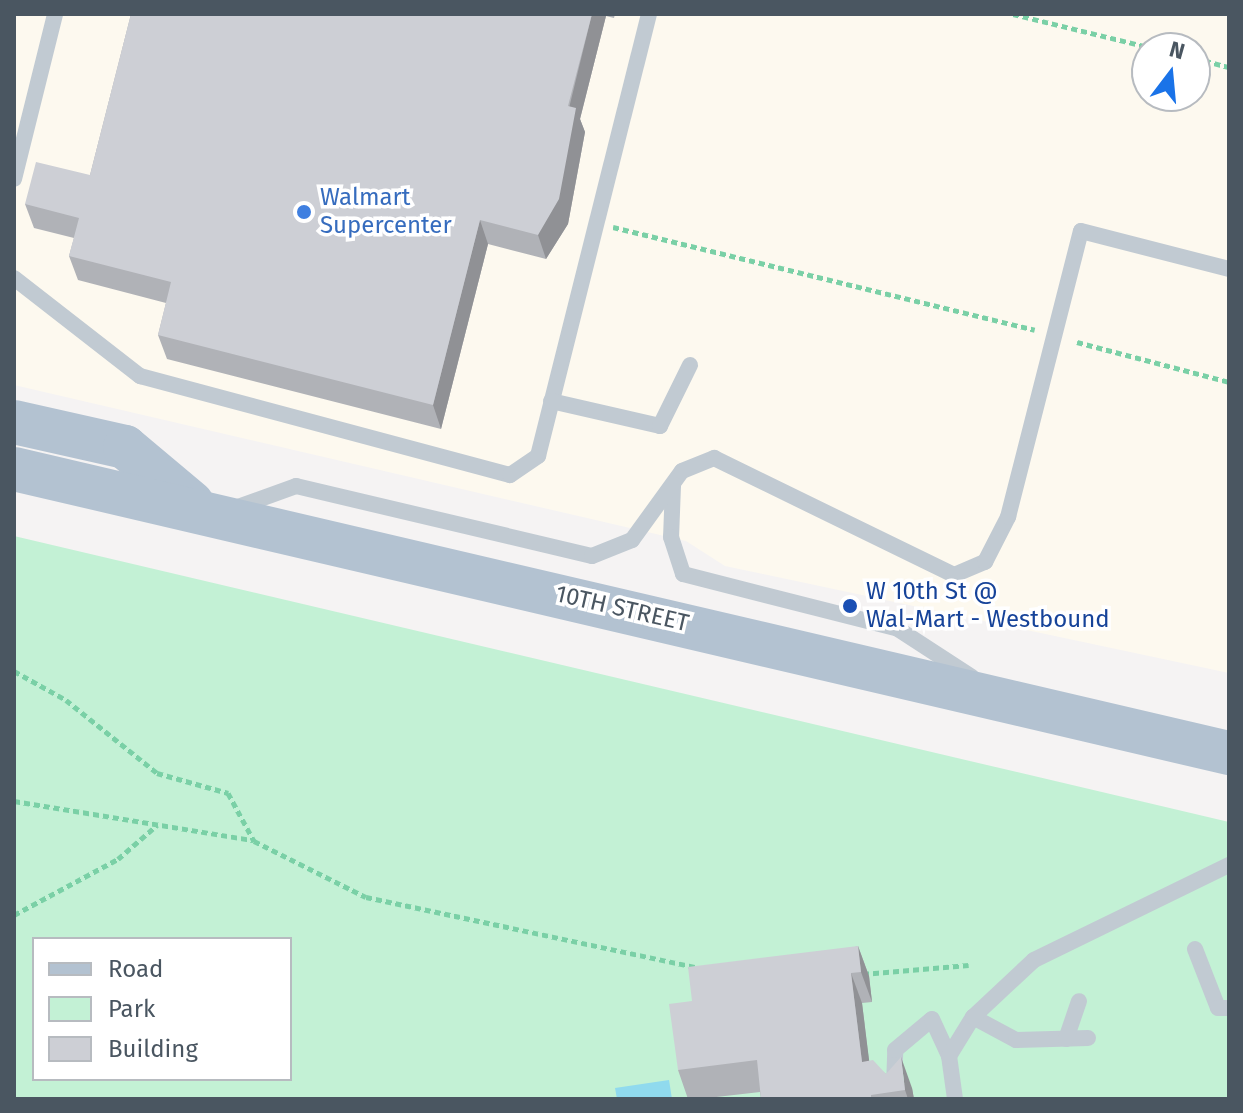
<!DOCTYPE html>
<html>
<head>
<meta charset="utf-8">
<style>
	body { margin:0 }
	#map { position:relative; width:1243px; height:1113px; overflow:hidden; background:#f5f3f3; font-family:"Fira Sans",sans-serif }
	div>[style] { position:absolute }
	[style*='--x'] { left:calc(var(--x)*1px); top:calc(var(--y)*1px); width:calc(var(--w)*1px); rotate:calc(var(--a)*1deg) }
	.commercial>* { inset:0; background:#fdf9ef }
	.green>* { inset:0; background:#c3f1d5 }
	.water>* { inset:0; background:#90daee }
	.path>* { height:5px; margin-top:-2.5px; transform-origin:0; background:repeating-linear-gradient(90deg,#7ad0a6 0 6px,transparent 0 10px) }
	.service>* { height:16px; margin:-8px; padding:0 8px; transform-origin:8px; border-radius:8px; background:#c1cad2 }
	.primary>* { height:44px; margin:-22px; padding:0 22px; transform-origin:22px; border-radius:22px; background:#b3c2d1 }
	.wall>* { inset:0; background:#b0b2b7 }
	.shaded-wall>* { inset:0; background:#909195 }
	.building>* { inset:0; background:#cdcfd5 }
	.dots>* { width:22px; height:22px; translate:-50% -50%; box-sizing:border-box; border:4px solid #fff; border-radius:50% }
	span { translate:-50% -50%; white-space:nowrap; text-align:center; line-height:1.15; -webkit-text-stroke:7px #fff; paint-order:stroke }
	.shop-label { font-size:24px; color:#366cbe }
	.left { translate:0 -50%; text-align:left }
	.transit-label { font-size:24px; color:#164399 }
	.street-label { font-size:24px; color:#4a5661 }
	.frame { position:absolute; inset:0; border:16px solid #4a5661; pointer-events:none }
	.legend { position:absolute; left:32px; top:937px; width:260px; height:144px; box-sizing:border-box; background:#fff; border:2px solid #b7bbc0; margin:0; padding:10px 14px; list-style:none; font-size:24px; color:#4a5661 }
	.legend li { display:flex; align-items:center; gap:16px; height:40px }
	.legend b { width:40px; border:2px solid #b7bbc0 }
	.north { position:absolute; left:1131px; top:32px; width:80px; height:80px; box-sizing:border-box; background:#fff; border:2px solid #b7bbc0; border-radius:50%; rotate:16deg; font-size:22px; font-weight:700; line-height:32px; text-align:center; color:#4a5661 }
	.north::after { content:''; display:block; margin:auto; width:28px; height:36px; background:#1a73e8; clip-path:polygon(50% 0,100% 100%,50% 72%,0 100%) }
</style>
</head>
<body>
<div id="map">
	<div class="commercial">
		<div style="clip-path:polygon(evenodd,14px 14px,1229px 14px,1229px 673px,725px 566px,686px 541px,14px 385px,14px 14px,1147px 48px,1195px 48px,1195px 96px,1147px 96px,1147px 48px)"></div>
	</div>
	<div class="green">
		<div style="clip-path:polygon(evenodd,14px 536px,1229px 822px,1229px 1099px,14px 1099px,14px 536px,34px 939px,290px 939px,290px 1079px,34px 1079px,34px 939px)"></div>
	</div>
	<div class="water">
		<div style="clip-path:polygon(669px 1080px,672px 1099px,617px 1099px,615px 1088px)"></div>
	</div>
	<div class="path">
		<div style="--x:1013;--y:14;--w:143;--a:13.7"></div>
		<div style="--x:1195;--y:58;--w:35;--a:15"></div>
		<div style="--x:613;--y:227;--w:434;--a:13.7"></div>
		<div style="--x:1077;--y:342;--w:157;--a:14.7"></div>
		<div style="--x:14;--y:671;--w:60;--a:29.1"></div>
		<div style="--x:66;--y:700;--w:117;--a:38.7"></div>
		<div style="--x:157;--y:773;--w:74;--a:15.7"></div>
		<div style="--x:228;--y:793;--w:55;--a:61.6"></div>
		<div style="--x:254;--y:841;--w:125;--a:26.6"></div>
		<div style="--x:366;--y:897;--w:336;--a:12"></div>
		<div style="--x:14;--y:801;--w:242;--a:9.3"></div>
		<div style="--x:14;--y:915;--w:118;--a:-28.3"></div>
		<div style="--x:118;--y:859;--w:52;--a:-41.1"></div>
		<div style="--x:863;--y:974;--w:106;--a:-4.9"></div>
	</div>
	<div class="service">
		<div style="--x:14;--y:179;--w:170;--a:-76"></div>
		<div style="--x:14;--y:278;--w:160;--a:37.9"></div>
		<div style="--x:140;--y:376;--w:383;--a:15"></div>
		<div style="--x:510;--y:475;--w:34;--a:-34"></div>
		<div style="--x:538;--y:456;--w:456;--a:-75.9"></div>
		<div style="--x:551;--y:401;--w:112;--a:12.9"></div>
		<div style="--x:660;--y:426;--w:68;--a:-63.8"></div>
		<div style="--x:673;--y:486;--w:51;--a:92.2"></div>
		<div style="--x:671;--y:537;--w:39;--a:72"></div>
		<div style="--x:683;--y:574;--w:222;--a:14.3"></div>
		<div style="--x:898;--y:629;--w:88;--a:33"></div>
		<div style="--x:235;--y:508;--w:65;--a:-19.8"></div>
		<div style="--x:296;--y:486;--w:304;--a:13.3"></div>
		<div style="--x:592;--y:556;--w:43;--a:-21.8"></div>
		<div style="--x:632;--y:540;--w:85;--a:-54.1"></div>
		<div style="--x:682;--y:471;--w:35;--a:-22"></div>
		<div style="--x:714;--y:458;--w:267;--a:26"></div>
		<div style="--x:954;--y:575;--w:34;--a:-23"></div>
		<div style="--x:985;--y:562;--w:51;--a:-62.9"></div>
		<div style="--x:1008;--y:517;--w:295;--a:-75.7"></div>
		<div style="--x:1081;--y:231;--w:153;--a:14.4"></div>
		<div style="--x:1195;--y:949;--w:63;--a:68.7"></div>
		<div style="--x:1218;--y:1008;--w:11;--a:0"></div>
		<div style="--x:973;--y:1017;--w:49;--a:28.1"></div>
		<div style="--x:1016;--y:1040;--w:72;--a:-1.6"></div>
		<div style="--x:1066;--y:1039;--w:40;--a:-71.1"></div>
		<div style="--x:894;--y:1087;--w:37;--a:-88"></div>
		<div style="--x:895;--y:1050;--w:48;--a:-40"></div>
		<div style="--x:932;--y:1019;--w:41;--a:65.3"></div>
		<div style="--x:955;--y:1099;--w:43;--a:-97.9"></div>
		<div style="--x:949;--y:1056;--w:46;--a:-58.4"></div>
		<div style="--x:973;--y:1017;--w:83;--a:-43.1"></div>
		<div style="--x:1034;--y:960;--w:217;--a:-26"></div>
	</div>
	<div class="primary">
		<div style="--x:14;--y:422;--w:114;--a:12.7"></div>
		<div style="--x:125;--y:447;--w:87;--a:39.9"></div>
		<div style="--x:14;--y:469;--w:1248;--a:13.16"></div>
	</div>
	<div class="wall">
		<div style="clip-path:polygon(131px 14px,615px 14px,614px 18px,606px 16px,580px 119px,585px 132px,568px 224px,546px 259px,488px 244px,441px 429px,167px 359px,158px 335px,166px 303px,78px 280px,69px 256px,74px 238px,34px 228px,25px 204px,90px 175px)"></div>
		<div style="clip-path:polygon(858px 946px,869px 976px,872px 1002px,862px 1003px,869px 1061px,886px 1074px,912px 1088px,914px 1099px,761px 1099px,760px 1092px,699px 1099px,688px 1099px,678px 1070px,692px 1001px)"></div>
	</div>
	<div class="shaded-wall">
		<div style="clip-path:polygon(592px 14px,606px 14px,606px 16px,580px 119px,585px 132px,568px 224px,546px 259px,538px 235px)"></div>
		<div style="clip-path:polygon(480px 220px,488px 244px,441px 429px,433px 405px)"></div>
		<div style="clip-path:polygon(858px 946px,869px 976px,872px 1002px,861px 972px)"></div>
		<div style="clip-path:polygon(851px 973px,862px 1003px,873px 1092px,862px 1062px)"></div>
		<div style="clip-path:polygon(901px 1057px,912px 1088px,914px 1099px,908px 1099px,905px 1090px)"></div>
	</div>
	<div class="building">
		<div style="clip-path:polygon(131px 14px,592px 14px,568px 106px,576px 108px,559px 199px,538px 235px,480px 220px,433px 405px,158px 335px,171px 282px,69px 256px,79px 218px,25px 204px,36px 162px,90px 175px)"></div>
		<div style="clip-path:polygon(858px 946px,861px 972px,851px 973px,862px 1062px,873px 1060px,886px 1074px,901px 1057px,905px 1090px,871px 1095px,871px 1099px,761px 1099px,757px 1060px,678px 1070px,669px 1004px,692px 1001px,688px 967px)"></div>
	</div>
	<div class="dots">
		<div style="left:304px;top:212px;background:#3f7fe0"></div>
		<div style="left:850px;top:606px;background:#1a4fb4"></div>
	</div>
	<div class="shop-label">
		<span class="left" style="left:320px;top:212px">Walmart<br>Supercenter</span>
	</div>
	<div class="transit-label">
		<span class="left" style="left:866px;top:606px">W 10th St @<br>Wal-Mart - Westbound</span>
	</div>
	<div class="street-label">
		<span style="left:622px;top:609px;rotate:13deg">10TH STREET</span>
	</div>
	<div class="frame"></div>
	<ul class="legend">
	<li><b style="height:10px;background:#b3c2d1"></b>Road</li>
	<li><b style="height:22px;background:#c3f1d5"></b>Park</li>
	<li><b style="height:22px;background:#cdcfd5"></b>Building</li>
	</ul>
	<div class="north">N</div>
</div>
</body>
</html>
